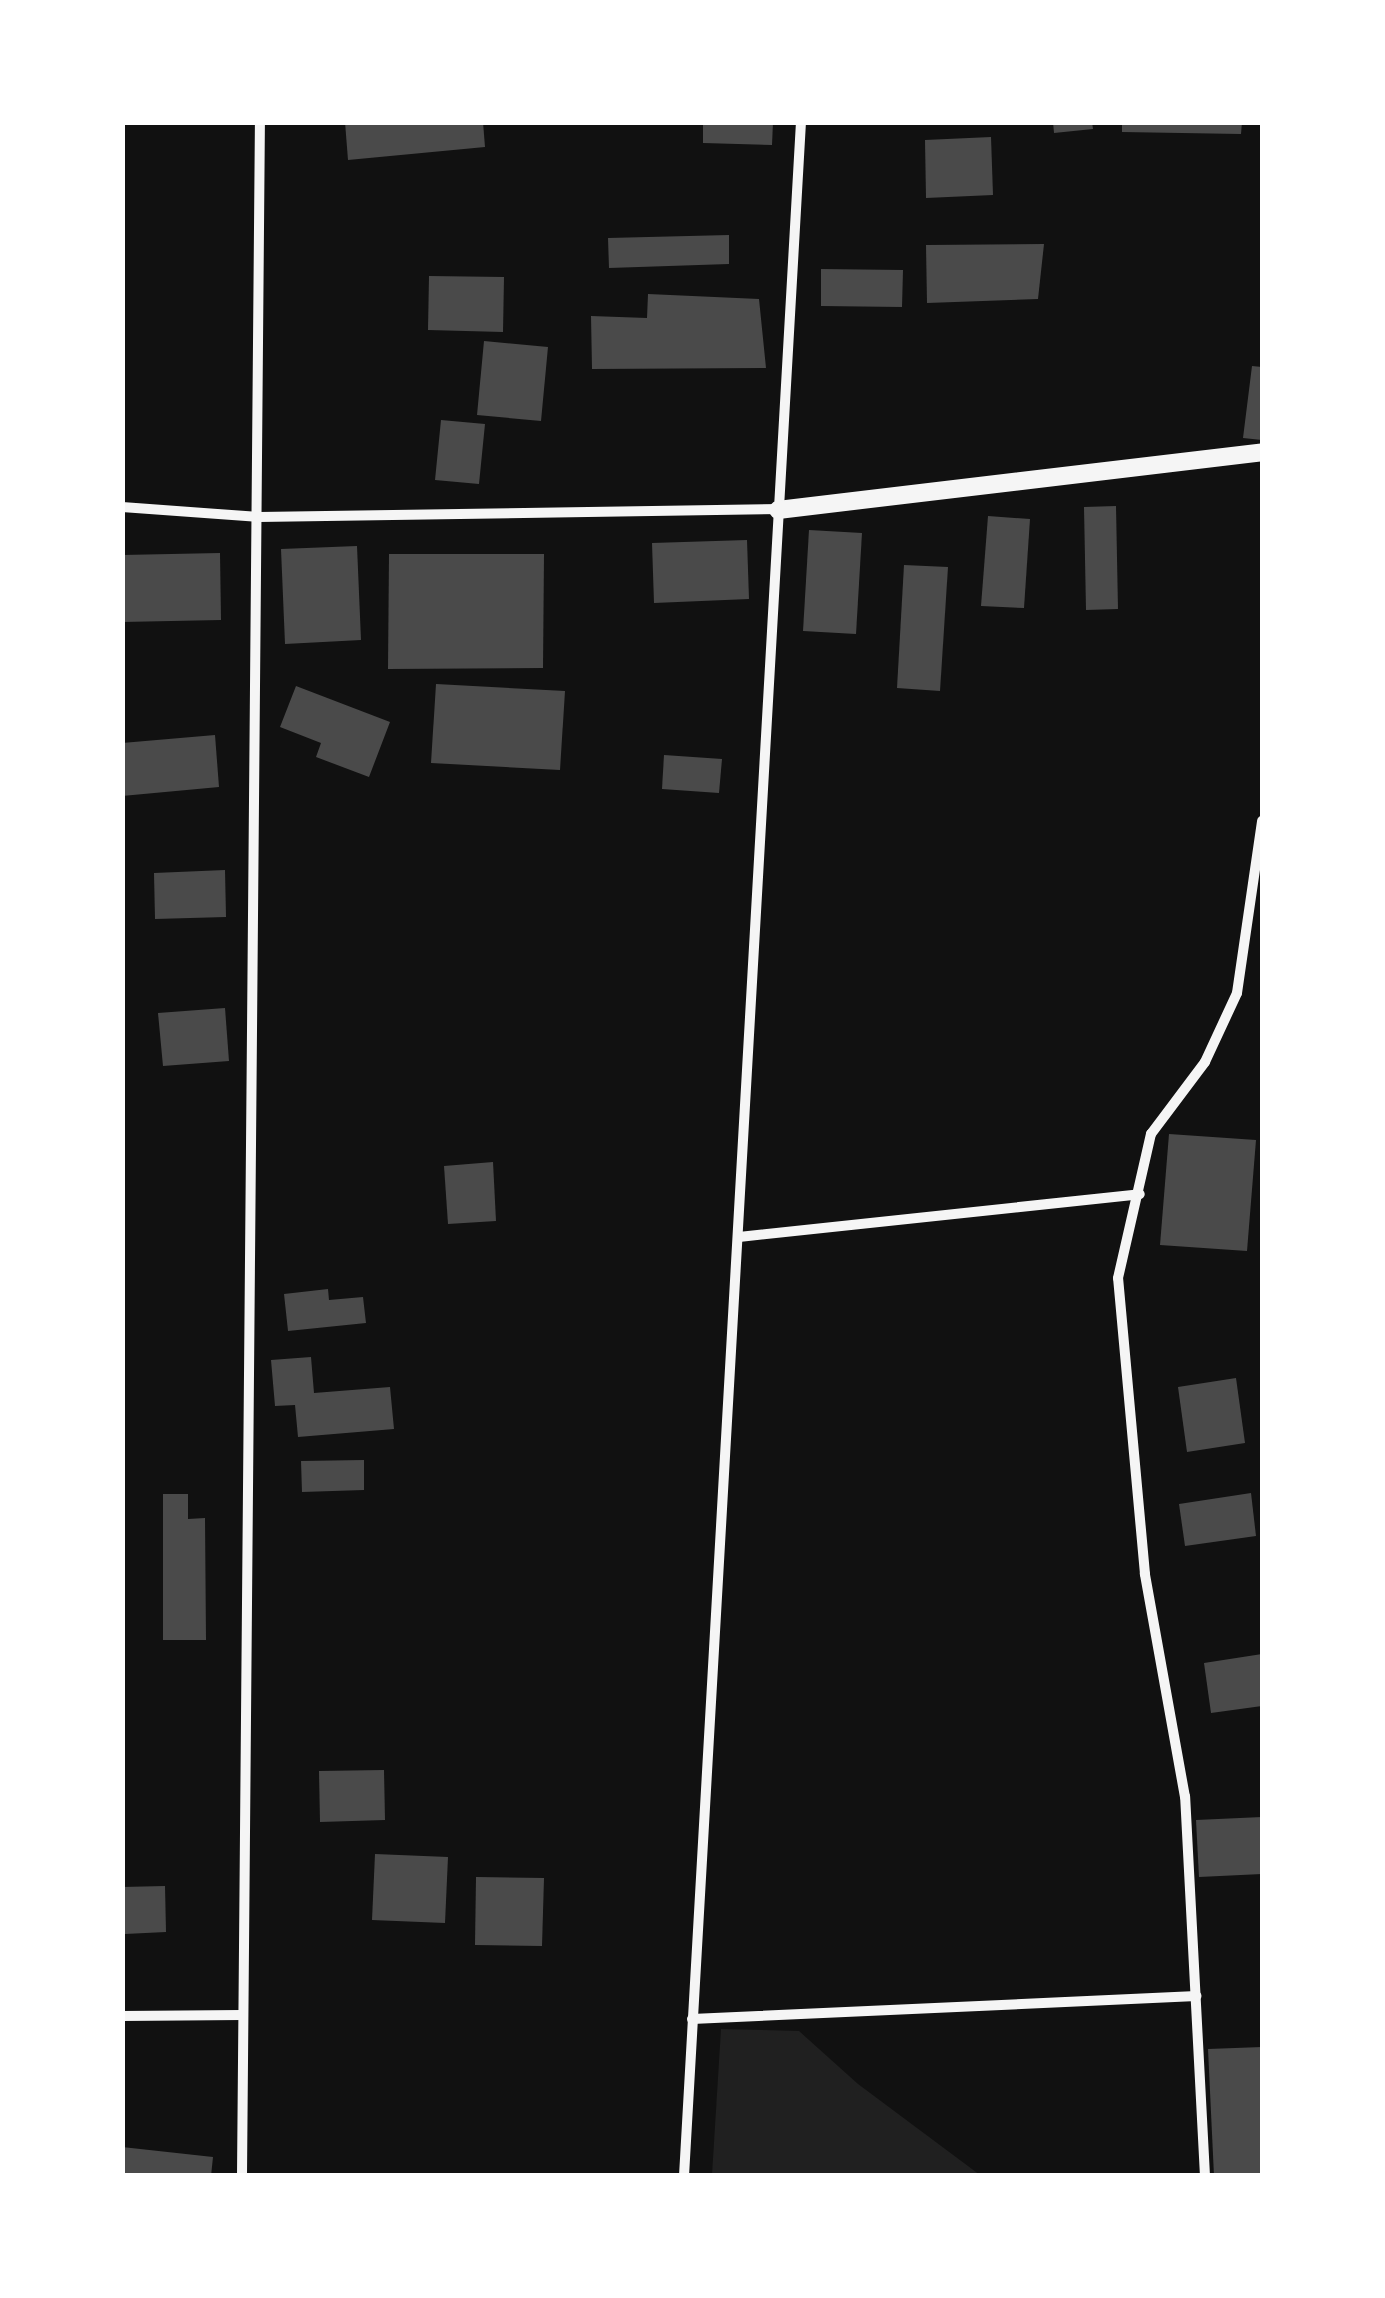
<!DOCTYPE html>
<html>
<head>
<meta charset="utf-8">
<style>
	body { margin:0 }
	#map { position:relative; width:1385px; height:2298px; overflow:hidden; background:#111; font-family:Arial,sans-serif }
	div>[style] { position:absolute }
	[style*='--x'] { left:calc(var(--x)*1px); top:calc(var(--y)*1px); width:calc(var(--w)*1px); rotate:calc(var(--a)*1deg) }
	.green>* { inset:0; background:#202020 }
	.building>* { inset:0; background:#4a4a4a }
	.minor>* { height:10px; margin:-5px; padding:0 5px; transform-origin:5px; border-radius:5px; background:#f5f5f5 }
	.tertiary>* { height:18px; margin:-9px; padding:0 9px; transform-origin:9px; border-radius:9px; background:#f5f5f5 }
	span { translate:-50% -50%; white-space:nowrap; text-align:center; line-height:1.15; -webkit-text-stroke:9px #fff; paint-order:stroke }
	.frame { position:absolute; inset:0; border:125px solid #fff; pointer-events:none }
</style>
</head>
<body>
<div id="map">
	<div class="green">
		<div style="clip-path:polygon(721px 2029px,799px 2031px,858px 2084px,980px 2175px,712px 2175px)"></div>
	</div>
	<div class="building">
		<div style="clip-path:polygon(345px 122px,483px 122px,485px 147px,348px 160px)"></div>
		<div style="clip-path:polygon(703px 122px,773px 122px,772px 145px,703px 143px)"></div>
		<div style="clip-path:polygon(1053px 122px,1092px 122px,1093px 129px,1054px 133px)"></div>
		<div style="clip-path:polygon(1122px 122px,1242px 122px,1241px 134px,1122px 132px)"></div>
		<div style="clip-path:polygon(991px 137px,993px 195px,926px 198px,925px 140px)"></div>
		<div style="clip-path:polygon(729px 235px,729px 264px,609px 268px,608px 238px)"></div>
		<div style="clip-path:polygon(1044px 244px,1038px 299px,927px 303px,926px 245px)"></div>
		<div style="clip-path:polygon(821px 269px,903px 270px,902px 307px,821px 306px)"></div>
		<div style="clip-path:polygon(429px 276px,504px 277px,503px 332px,428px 330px)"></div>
		<div style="clip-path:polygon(648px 294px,759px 299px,766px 368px,592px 369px,591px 316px,647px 318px)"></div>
		<div style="clip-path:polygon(484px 341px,548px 347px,541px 421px,477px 415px)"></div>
		<div style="clip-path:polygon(1252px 366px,1262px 367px,1262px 440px,1243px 438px)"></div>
		<div style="clip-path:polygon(441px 420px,485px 424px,479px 484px,435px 480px)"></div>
		<div style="clip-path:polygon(1116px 506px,1118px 609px,1086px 610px,1084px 507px)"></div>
		<div style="clip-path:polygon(988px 516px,1030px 519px,1024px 608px,981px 606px)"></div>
		<div style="clip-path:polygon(809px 530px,862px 533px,856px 634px,803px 631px)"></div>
		<div style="clip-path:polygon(747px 540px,749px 599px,654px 603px,652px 543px)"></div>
		<div style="clip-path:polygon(357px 546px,361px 640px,285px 644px,281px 549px)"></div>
		<div style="clip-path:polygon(220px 553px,221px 620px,122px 622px,122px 555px)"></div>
		<div style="clip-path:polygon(389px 554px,544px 554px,543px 668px,388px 669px)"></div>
		<div style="clip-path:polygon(904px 565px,948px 567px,940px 691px,897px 688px)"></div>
		<div style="clip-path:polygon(436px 684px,565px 691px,560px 770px,431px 763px)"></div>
		<div style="clip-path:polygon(296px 686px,390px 722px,369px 777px,316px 757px,321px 743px,280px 727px)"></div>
		<div style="clip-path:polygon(215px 735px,219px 787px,122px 796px,122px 743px)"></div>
		<div style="clip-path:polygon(664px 755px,722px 759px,719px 793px,662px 789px)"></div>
		<div style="clip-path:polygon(225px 870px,226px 917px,155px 919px,154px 873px)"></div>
		<div style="clip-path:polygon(225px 1008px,229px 1061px,163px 1066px,158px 1013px)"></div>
		<div style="clip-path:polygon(1169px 1134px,1256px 1140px,1247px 1251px,1160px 1245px)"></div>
		<div style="clip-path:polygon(493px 1162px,496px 1221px,448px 1224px,444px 1166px)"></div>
		<div style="clip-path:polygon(328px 1289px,329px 1300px,363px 1297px,366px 1323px,288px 1331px,284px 1294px)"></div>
		<div style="clip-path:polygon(311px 1357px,314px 1393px,390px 1387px,394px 1429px,298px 1437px,295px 1405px,275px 1406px,271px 1360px)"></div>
		<div style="clip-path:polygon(1236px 1378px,1245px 1443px,1187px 1452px,1178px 1387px)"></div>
		<div style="clip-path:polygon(364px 1460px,364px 1490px,302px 1492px,301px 1461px)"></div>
		<div style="clip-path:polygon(1251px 1493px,1256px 1536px,1185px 1546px,1179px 1504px)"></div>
		<div style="clip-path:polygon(163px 1494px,188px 1494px,188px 1519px,205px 1518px,206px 1640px,163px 1640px)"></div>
		<div style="clip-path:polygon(1262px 1654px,1262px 1706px,1211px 1713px,1204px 1663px)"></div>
		<div style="clip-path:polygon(384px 1770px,385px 1820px,320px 1822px,319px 1771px)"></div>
		<div style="clip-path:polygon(1262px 1817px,1262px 1874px,1199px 1877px,1196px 1820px)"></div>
		<div style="clip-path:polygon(375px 1854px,448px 1857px,445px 1923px,372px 1920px)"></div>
		<div style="clip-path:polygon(476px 1877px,544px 1878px,542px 1946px,475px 1945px)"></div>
		<div style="clip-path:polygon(165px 1886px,166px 1932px,125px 1934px,122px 1887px)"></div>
		<div style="clip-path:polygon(1262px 2047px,1262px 2176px,1214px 2176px,1208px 2049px)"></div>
		<div style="clip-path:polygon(122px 2147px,213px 2157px,211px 2176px,122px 2176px)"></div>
	</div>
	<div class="minor">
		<div style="--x:122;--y:507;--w:137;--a:4.2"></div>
		<div style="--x:259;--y:517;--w:522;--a:-0.88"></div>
		<div style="--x:739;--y:1237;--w:403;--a:-6.1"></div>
		<div style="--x:122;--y:2016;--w:120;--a:-0.5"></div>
		<div style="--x:692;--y:2019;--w:505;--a:-2.61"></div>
		<div style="--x:242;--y:2176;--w:2054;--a:-89.5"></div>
		<div style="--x:684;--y:2176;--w:2057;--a:-86.74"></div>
		<div style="--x:1205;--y:2176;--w:380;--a:-93"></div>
		<div style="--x:1185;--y:1797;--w:227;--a:-100.2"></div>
		<div style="--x:1145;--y:1574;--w:297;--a:-95.2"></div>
		<div style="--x:1118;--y:1278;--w:148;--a:-77.1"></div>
		<div style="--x:1151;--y:1134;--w:90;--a:-53.1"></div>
		<div style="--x:1205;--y:1062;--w:76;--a:-65.1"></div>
		<div style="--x:1237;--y:993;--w:174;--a:-81.7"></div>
	</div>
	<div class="tertiary">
		<div style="--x:778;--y:510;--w:487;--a:-6.8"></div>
	</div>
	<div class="frame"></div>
</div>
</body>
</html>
